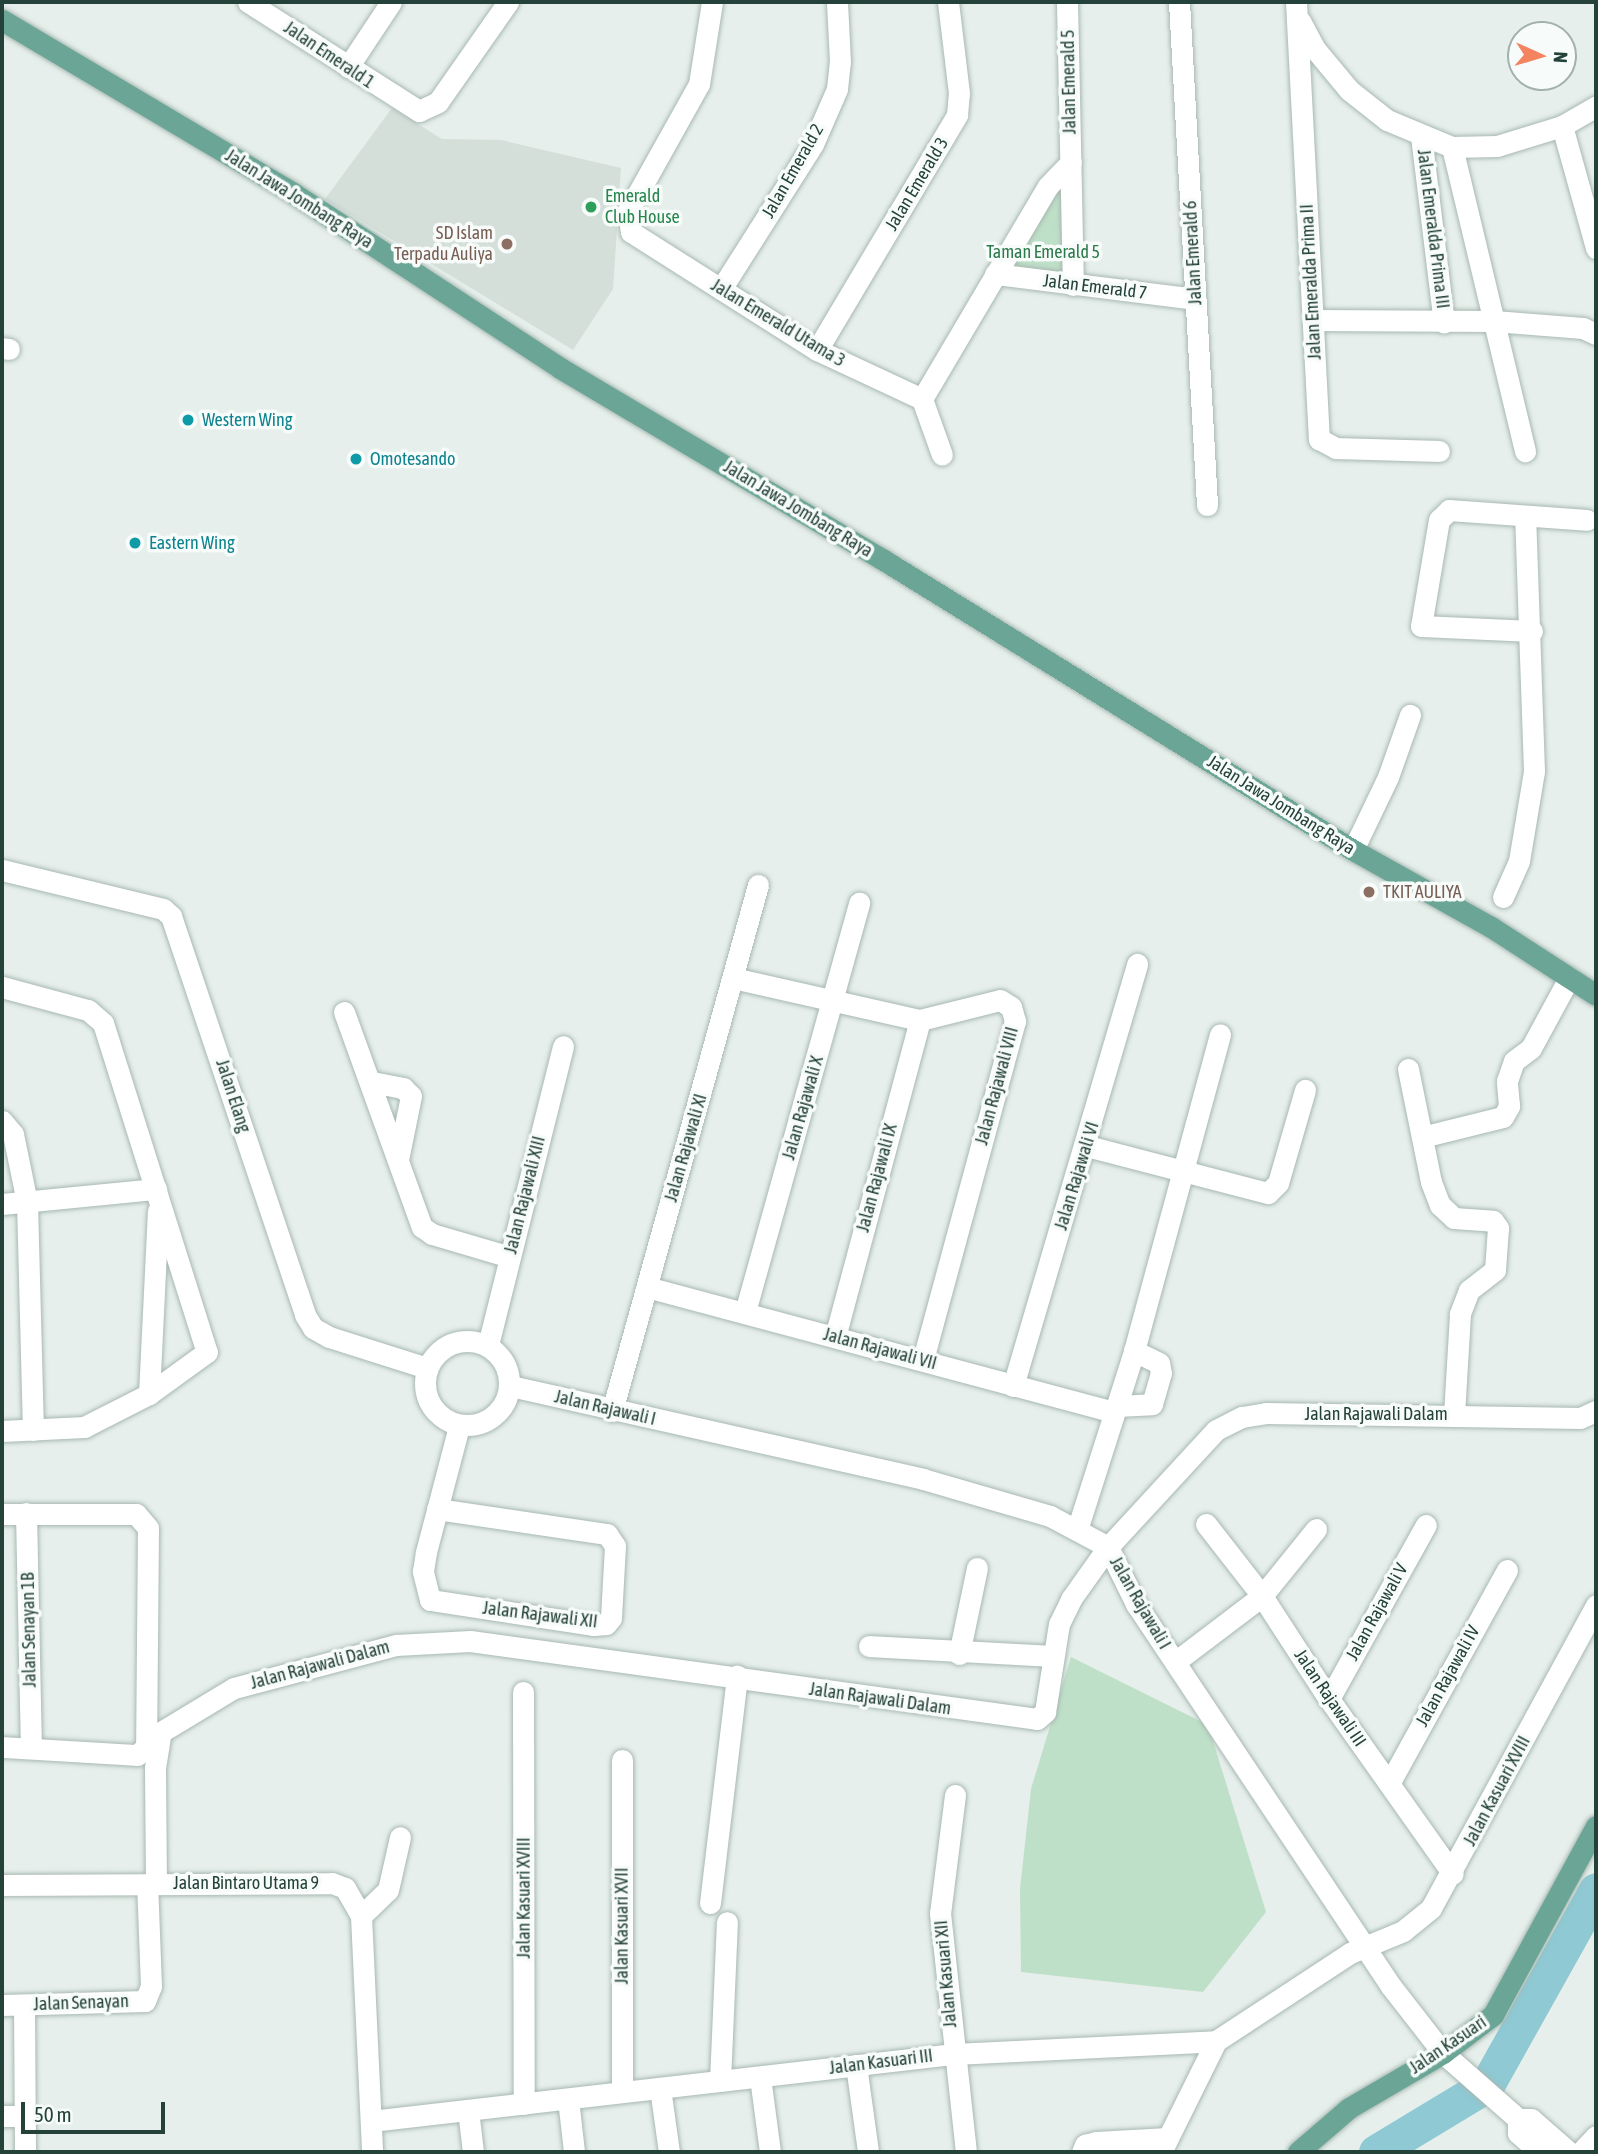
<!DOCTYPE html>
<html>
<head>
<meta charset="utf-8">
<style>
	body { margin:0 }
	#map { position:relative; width:1598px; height:2154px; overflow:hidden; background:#e6efeb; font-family:"Asap Condensed",sans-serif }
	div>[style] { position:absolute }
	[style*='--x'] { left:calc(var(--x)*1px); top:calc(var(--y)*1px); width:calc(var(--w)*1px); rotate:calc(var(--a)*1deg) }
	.built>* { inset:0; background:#d4dfda }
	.green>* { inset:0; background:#bfe0c8 }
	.river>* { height:35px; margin:-17.5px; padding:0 17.5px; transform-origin:17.5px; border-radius:17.5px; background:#8ec9d4 }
	.roads { filter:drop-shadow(0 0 2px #a8b8b2) drop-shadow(0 0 2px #a8b8b2) }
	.minor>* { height:21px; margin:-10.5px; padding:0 10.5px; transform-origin:10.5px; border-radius:10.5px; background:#fff }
	.minor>.ring { margin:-10.5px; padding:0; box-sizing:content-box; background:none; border:21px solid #fff; border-radius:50% }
	.major>* { height:21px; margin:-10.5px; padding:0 10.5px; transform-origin:10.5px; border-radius:10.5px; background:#6aa596 }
	.dots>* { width:19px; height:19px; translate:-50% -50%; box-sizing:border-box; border:4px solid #f7fbf9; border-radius:50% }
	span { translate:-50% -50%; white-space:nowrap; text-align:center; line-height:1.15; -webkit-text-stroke:7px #f7fbf9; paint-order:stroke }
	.street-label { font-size:18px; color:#24423a }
	.leisure-label { font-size:18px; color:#27864d }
	.left { translate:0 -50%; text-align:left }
	.education-label { font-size:18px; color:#785e54 }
	.right { translate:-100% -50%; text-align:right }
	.park-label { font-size:18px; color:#2d7a4b }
	.culture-label { font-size:18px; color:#0d838f }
	.frame { position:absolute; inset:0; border:4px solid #24423a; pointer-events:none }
	.north { position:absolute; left:1507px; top:21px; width:70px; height:70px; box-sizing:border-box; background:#f7fbf9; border:2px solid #a3b1ad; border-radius:50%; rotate:94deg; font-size:19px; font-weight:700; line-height:28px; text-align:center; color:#24423a }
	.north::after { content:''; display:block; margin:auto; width:24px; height:32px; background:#f4845f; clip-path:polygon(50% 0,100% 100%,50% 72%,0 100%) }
	.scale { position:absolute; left:21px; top:2102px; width:144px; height:32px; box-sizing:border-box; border:4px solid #24423a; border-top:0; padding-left:9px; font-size:21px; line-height:24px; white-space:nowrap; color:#24423a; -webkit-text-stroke:5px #f7fbf9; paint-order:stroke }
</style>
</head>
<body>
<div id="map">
	<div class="built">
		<div style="clip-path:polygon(392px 108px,442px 139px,501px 140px,621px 168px,613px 289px,573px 350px,325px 199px)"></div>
	</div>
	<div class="green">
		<div style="clip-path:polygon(1071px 162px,1073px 285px,995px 274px)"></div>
		<div style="clip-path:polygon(1071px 1657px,1208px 1725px,1266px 1912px,1203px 1992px,1021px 1972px,1020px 1889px,1031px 1789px)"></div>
	</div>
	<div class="river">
		<div style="--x:1376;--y:2152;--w:130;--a:-31.1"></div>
		<div style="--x:1487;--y:2085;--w:223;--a:-60.8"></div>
	</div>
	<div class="roads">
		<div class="minor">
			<div style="--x:248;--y:2;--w:203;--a:32.5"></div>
			<div style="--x:419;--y:111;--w:21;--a:-25"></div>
			<div style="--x:438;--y:102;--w:122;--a:-55"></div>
			<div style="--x:712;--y:2;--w:83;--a:99"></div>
			<div style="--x:699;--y:84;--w:145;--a:119.2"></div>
			<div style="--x:628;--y:211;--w:21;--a:82"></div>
			<div style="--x:631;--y:232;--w:220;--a:32.4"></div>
			<div style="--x:817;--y:350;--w:116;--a:25"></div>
			<div style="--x:1067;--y:2;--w:283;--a:88.8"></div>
			<div style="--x:1179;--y:2;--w:504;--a:86.81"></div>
			<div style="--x:1296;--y:2;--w:438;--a:87"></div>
			<div style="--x:1319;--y:439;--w:19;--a:28"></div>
			<div style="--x:1336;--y:448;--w:103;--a:1.7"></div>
			<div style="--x:1300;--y:21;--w:32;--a:62"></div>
			<div style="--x:1315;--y:49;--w:53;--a:50.3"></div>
			<div style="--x:1349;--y:90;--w:48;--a:38.3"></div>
			<div style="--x:1387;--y:120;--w:70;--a:22.6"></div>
			<div style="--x:1452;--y:147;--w:45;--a:-1.3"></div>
			<div style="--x:1497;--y:146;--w:68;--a:-17.1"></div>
			<div style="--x:1562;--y:126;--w:39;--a:-30"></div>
			<div style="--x:348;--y:67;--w:78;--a:-56.5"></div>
			<div style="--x:1562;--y:126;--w:127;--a:74.4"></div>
			<div style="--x:1421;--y:136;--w:188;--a:83"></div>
			<div style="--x:1452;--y:147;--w:313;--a:76.5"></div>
			<div style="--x:995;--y:274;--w:202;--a:7.1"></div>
			<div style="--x:721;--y:289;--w:172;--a:-57.6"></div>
			<div style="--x:813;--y:144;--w:60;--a:-66.4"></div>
			<div style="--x:837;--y:89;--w:27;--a:-84"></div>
			<div style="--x:840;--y:62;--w:60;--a:-92.9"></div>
			<div style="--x:1313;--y:320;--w:181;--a:0.3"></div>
			<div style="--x:1494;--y:321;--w:89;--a:4.5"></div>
			<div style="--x:1583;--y:328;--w:14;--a:25"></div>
			<div style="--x:2;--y:348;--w:7;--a:8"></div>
			<div style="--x:817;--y:350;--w:274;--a:-59.2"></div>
			<div style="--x:957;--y:115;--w:22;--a:-85"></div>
			<div style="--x:959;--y:93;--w:92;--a:-96.9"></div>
			<div style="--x:922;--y:399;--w:247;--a:-59.4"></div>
			<div style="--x:1048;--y:186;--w:33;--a:-46"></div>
			<div style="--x:922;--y:399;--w:59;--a:70.3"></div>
			<div style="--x:1532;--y:631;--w:111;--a:-177.4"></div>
			<div style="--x:1421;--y:626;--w:108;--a:-80.4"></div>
			<div style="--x:1439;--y:520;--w:14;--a:-45"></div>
			<div style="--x:1449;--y:510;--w:138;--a:4.1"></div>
			<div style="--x:1353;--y:850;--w:81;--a:-64.4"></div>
			<div style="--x:1388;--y:777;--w:66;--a:-70.5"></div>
			<div style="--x:2;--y:870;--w:166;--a:13.6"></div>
			<div style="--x:163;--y:909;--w:11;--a:41"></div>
			<div style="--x:171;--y:916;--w:421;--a:71.4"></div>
			<div style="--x:305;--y:1315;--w:15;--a:58"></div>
			<div style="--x:313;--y:1328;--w:18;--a:29"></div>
			<div style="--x:329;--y:1337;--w:103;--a:17.6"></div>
			<div style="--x:1503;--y:897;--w:39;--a:-66"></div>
			<div style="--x:1519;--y:861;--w:91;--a:-80.5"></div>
			<div style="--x:1534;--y:771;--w:255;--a:-92"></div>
			<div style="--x:733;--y:978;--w:192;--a:12.7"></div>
			<div style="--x:920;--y:1020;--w:82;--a:-14"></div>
			<div style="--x:1000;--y:1000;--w:13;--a:32"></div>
			<div style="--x:1011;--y:1007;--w:15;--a:74"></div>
			<div style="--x:1015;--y:1021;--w:351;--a:105.2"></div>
			<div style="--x:2;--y:987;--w:89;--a:15"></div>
			<div style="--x:88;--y:1010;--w:20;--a:41"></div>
			<div style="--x:103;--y:1023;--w:345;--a:72.5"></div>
			<div style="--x:207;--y:1352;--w:72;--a:144.1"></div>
			<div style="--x:149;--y:1394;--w:73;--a:153.1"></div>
			<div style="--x:84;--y:1427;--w:82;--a:177.2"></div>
			<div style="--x:344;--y:1012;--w:229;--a:70.1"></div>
			<div style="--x:422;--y:1227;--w:12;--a:35"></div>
			<div style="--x:432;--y:1234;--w:81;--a:16.4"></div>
			<div style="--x:1408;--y:1069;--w:115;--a:78.5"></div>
			<div style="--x:1431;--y:1182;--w:25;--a:69"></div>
			<div style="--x:1440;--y:1205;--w:19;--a:43"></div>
			<div style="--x:1454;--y:1218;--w:39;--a:4"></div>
			<div style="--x:1493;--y:1221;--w:9;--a:54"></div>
			<div style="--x:1498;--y:1228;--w:42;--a:94.1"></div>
			<div style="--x:1495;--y:1270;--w:33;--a:142"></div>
			<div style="--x:1469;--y:1290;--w:26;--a:111"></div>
			<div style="--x:1460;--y:1314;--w:100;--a:93.4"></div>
			<div style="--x:372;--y:1082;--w:32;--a:11"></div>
			<div style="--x:403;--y:1088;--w:11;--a:45"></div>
			<div style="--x:411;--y:1096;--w:65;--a:101.5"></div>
			<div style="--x:2;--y:1121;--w:17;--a:50"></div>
			<div style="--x:13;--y:1134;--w:69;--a:78.4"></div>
			<div style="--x:27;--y:1202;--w:228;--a:88.5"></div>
			<div style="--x:1422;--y:1137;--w:83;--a:-13.9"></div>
			<div style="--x:1503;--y:1117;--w:13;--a:-61"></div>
			<div style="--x:1509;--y:1106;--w:25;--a:-95"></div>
			<div style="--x:1507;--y:1081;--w:21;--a:-71"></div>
			<div style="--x:1514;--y:1061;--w:21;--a:-37"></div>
			<div style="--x:1531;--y:1048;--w:80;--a:-61.5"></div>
			<div style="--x:1087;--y:1146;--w:187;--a:14.6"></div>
			<div style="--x:1268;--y:1193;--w:14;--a:-45"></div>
			<div style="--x:1278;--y:1183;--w:97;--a:-73.8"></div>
			<div style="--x:2;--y:1204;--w:155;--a:-5.6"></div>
			<div style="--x:647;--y:1287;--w:482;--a:15"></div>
			<div style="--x:745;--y:1312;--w:425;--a:-74.4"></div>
			<div style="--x:835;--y:1337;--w:328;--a:-75"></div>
			<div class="ring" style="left:425px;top:1341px;width:63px;height:63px"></div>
			<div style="--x:488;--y:1345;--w:308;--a:-75.9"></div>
			<div style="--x:511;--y:1386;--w:422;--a:12.7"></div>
			<div style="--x:923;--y:1479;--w:132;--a:16.2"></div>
			<div style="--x:1050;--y:1516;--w:66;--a:28.1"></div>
			<div style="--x:1108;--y:1547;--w:64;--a:63.8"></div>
			<div style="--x:1136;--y:1604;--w:458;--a:56.3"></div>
			<div style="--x:1390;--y:1985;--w:86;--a:52.1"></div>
			<div style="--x:1443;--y:2053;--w:100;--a:41.3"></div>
			<div style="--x:1518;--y:2119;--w:13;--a:0"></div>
			<div style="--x:1531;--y:2119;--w:50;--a:41"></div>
			<div style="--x:1013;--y:1386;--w:440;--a:-73.6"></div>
			<div style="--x:149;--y:1394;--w:183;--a:-87.2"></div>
			<div style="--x:1117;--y:1406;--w:35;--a:-3"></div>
			<div style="--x:1152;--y:1404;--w:32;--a:-74"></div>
			<div style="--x:1161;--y:1373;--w:10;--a:-101"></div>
			<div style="--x:1159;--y:1363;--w:28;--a:-154"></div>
			<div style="--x:612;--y:1411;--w:546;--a:-74.49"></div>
			<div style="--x:437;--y:1509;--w:172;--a:8.4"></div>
			<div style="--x:607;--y:1534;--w:14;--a:56"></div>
			<div style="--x:615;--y:1546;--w:72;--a:93.2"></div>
			<div style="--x:611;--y:1618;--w:8;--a:130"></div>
			<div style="--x:606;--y:1624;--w:12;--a:175"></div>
			<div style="--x:594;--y:1625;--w:166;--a:-171.3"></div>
			<div style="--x:430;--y:1600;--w:30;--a:-104"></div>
			<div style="--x:423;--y:1571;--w:19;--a:-81"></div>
			<div style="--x:426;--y:1552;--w:130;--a:-75.3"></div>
			<div style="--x:26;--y:1513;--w:235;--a:88.8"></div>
			<div style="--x:2;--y:1514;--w:134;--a:0"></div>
			<div style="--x:136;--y:1514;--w:18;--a:49"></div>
			<div style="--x:148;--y:1528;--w:219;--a:90.5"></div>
			<div style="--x:146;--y:1747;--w:12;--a:138"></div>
			<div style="--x:137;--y:1755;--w:135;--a:-176.6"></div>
			<div style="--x:1206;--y:1524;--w:91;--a:52.1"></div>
			<div style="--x:1262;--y:1596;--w:123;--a:57"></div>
			<div style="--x:1329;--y:1699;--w:214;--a:54.7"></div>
			<div style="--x:1077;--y:1530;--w:188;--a:-72.3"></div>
			<div style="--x:1134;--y:1351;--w:328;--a:-74.8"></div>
			<div style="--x:869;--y:1646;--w:183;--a:3.1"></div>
			<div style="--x:959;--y:1654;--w:88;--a:-78.2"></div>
			<div style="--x:1175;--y:1662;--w:109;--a:-37.2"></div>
			<div style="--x:1262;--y:1596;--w:86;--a:-51.1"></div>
			<div style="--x:523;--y:1692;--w:412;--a:89.9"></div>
			<div style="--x:1329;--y:1699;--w:199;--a:-60.9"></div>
			<div style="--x:622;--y:1760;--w:332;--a:90"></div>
			<div style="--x:1390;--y:1782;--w:242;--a:-61.1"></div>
			<div style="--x:955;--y:1795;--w:119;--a:97.2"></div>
			<div style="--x:940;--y:1913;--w:240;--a:83.8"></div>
			<div style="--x:156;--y:1884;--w:116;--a:-90.5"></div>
			<div style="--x:155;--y:1768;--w:36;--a:-81"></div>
			<div style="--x:161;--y:1732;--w:85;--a:-31.1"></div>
			<div style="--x:234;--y:1688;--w:168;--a:-14.9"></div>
			<div style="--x:396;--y:1645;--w:74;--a:-3.1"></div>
			<div style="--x:470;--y:1641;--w:572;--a:7.83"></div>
			<div style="--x:1037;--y:1719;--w:11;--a:-41"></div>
			<div style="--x:1045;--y:1712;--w:89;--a:-81"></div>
			<div style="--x:1059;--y:1624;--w:28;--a:-64"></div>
			<div style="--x:1071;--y:1599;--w:64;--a:-54.6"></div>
			<div style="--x:1108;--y:1547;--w:159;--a:-47.3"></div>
			<div style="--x:1216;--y:1430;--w:29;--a:-27"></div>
			<div style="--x:1242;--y:1417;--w:24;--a:-9"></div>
			<div style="--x:1266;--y:1413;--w:314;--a:0.9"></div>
			<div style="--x:1580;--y:1418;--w:17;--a:-24"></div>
			<div style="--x:2;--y:1885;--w:330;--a:-0.3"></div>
			<div style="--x:332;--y:1883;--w:14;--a:21"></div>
			<div style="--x:345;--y:1888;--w:32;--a:60"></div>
			<div style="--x:361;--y:1916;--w:236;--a:87.3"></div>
			<div style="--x:710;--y:1903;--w:229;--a:-83.2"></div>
			<div style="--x:361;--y:1916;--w:37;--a:-44"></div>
			<div style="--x:388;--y:1890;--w:54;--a:-77.2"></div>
			<div style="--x:2;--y:2005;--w:143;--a:-1.6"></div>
			<div style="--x:145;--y:2001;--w:16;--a:-68"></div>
			<div style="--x:151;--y:1986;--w:102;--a:-92.2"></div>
			<div style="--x:24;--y:2005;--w:147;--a:89.6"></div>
			<div style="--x:856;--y:2065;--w:88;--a:82.1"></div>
			<div style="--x:760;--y:2077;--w:76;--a:82.4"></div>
			<div style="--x:720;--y:2081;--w:159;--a:-87.5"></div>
			<div style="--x:660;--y:2088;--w:65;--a:82"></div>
			<div style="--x:568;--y:2099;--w:53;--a:83.5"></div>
			<div style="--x:468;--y:2110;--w:42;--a:83.2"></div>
			<div style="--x:2;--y:2116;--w:23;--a:0"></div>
			<div style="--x:1518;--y:2119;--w:14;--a:90"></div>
			<div style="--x:1518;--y:2133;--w:29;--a:41"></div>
			<div style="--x:371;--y:2121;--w:587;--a:-6.56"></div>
			<div style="--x:954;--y:2054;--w:262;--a:-2.8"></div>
			<div style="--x:1216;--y:2041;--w:160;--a:-33.3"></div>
			<div style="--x:1350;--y:1953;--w:57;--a:-22.5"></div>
			<div style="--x:1403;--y:1931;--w:36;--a:-39"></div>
			<div style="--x:1431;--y:1908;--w:345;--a:-61.4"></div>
			<div style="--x:1082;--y:2152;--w:8;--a:-67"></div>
			<div style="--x:1085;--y:2145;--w:11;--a:-15"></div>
			<div style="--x:1096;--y:2142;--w:72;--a:-3.2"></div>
			<div style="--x:1161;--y:2152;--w:124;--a:-63.6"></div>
			<div style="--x:1581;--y:2152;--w:22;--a:-47"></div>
		</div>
		<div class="major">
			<div style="--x:2;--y:20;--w:339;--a:30.7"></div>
			<div style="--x:293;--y:193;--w:319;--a:33.2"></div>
			<div style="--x:560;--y:368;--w:374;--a:30.7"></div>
			<div style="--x:882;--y:559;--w:554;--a:31.71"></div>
			<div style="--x:1353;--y:850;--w:158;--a:29.2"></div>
			<div style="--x:1491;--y:927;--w:125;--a:32.9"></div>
			<div style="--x:1298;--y:2152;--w:67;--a:-40.8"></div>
			<div style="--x:1349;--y:2108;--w:109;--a:-30.3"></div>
			<div style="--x:1443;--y:2053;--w:63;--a:-37.2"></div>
			<div style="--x:1493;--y:2015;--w:215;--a:-61.4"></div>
		</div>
	</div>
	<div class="dots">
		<div style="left:591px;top:207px;background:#2e9e5b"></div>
		<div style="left:507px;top:244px;background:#8d6e63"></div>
		<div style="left:188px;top:420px;background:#0f9aa8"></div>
		<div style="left:356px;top:459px;background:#0f9aa8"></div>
		<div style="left:135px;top:543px;background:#0f9aa8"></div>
		<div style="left:1369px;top:892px;background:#8d6e63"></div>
	</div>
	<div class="street-label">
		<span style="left:329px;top:55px;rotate:34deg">Jalan Emerald 1</span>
		<span style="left:1069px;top:82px;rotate:-91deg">Jalan Emerald 5</span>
		<span style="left:793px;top:171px;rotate:-60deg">Jalan Emerald 2</span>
		<span style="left:917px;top:184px;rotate:-59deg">Jalan Emerald 3</span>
		<span style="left:299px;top:199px;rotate:32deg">Jalan Jawa Jombang Raya</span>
		<span style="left:1433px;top:229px;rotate:83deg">Jalan Emeralda Prima III</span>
		<span style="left:1193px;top:253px;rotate:-93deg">Jalan Emerald 6</span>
		<span style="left:1311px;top:282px;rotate:-93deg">Jalan Emeralda Prima II</span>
		<span style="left:1095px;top:287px;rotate:7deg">Jalan Emerald 7</span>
		<span style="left:778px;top:323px;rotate:31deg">Jalan Emerald Utama 3</span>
		<span style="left:798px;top:509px;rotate:31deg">Jalan Jawa Jombang Raya</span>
		<span style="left:1281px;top:805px;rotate:32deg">Jalan Jawa Jombang Raya</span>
		<span style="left:997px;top:1086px;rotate:-75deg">Jalan Rajawali VIII</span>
		<span style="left:233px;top:1096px;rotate:72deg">Jalan Elang</span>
		<span style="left:803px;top:1108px;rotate:-74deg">Jalan Rajawali X</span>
		<span style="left:686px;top:1148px;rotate:-74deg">Jalan Rajawali XI</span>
		<span style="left:1077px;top:1176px;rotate:-73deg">Jalan Rajawali VI</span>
		<span style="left:877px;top:1178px;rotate:-75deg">Jalan Rajawali IX</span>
		<span style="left:525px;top:1195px;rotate:-76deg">Jalan Rajawali XIII</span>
		<span style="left:880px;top:1349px;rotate:15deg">Jalan Rajawali VII</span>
		<span style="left:605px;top:1408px;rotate:13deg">Jalan Rajawali I</span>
		<span style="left:1376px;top:1414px">Jalan Rajawali Dalam</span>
		<span style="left:1140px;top:1603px;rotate:60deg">Jalan Rajawali I</span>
		<span style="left:1377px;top:1612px;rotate:-61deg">Jalan Rajawali V</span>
		<span style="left:540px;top:1615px;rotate:7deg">Jalan Rajawali XII</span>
		<span style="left:29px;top:1630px;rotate:-91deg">Jalan Senayan 1B</span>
		<span style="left:320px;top:1665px;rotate:-15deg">Jalan Rajawali Dalam</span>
		<span style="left:1448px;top:1676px;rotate:-61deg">Jalan Rajawali IV</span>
		<span style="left:1330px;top:1698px;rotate:56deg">Jalan Rajawali III</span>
		<span style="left:880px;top:1699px;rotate:8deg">Jalan Rajawali Dalam</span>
		<span style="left:1497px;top:1791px;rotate:-62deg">Jalan Kasuari XVIII</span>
		<span style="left:246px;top:1883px">Jalan Bintaro Utama 9</span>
		<span style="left:524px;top:1898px;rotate:-90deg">Jalan Kasuari XVIII</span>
		<span style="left:622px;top:1926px;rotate:-90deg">Jalan Kasuari XVII</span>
		<span style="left:946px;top:1974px;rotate:-95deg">Jalan Kasuari XII</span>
		<span style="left:81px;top:2003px;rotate:-2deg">Jalan Senayan</span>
		<span style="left:1448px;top:2045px;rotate:-34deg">Jalan Kasuari</span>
		<span style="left:881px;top:2062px;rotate:-7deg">Jalan Kasuari III</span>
	</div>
	<div class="leisure-label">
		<span class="left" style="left:605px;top:207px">Emerald<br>Club House</span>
	</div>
	<div class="education-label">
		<span class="right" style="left:493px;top:244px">SD Islam<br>Terpadu Auliya</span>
		<span class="left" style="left:1383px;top:892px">TKIT AULIYA</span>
	</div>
	<div class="park-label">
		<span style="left:1043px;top:252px">Taman Emerald 5</span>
	</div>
	<div class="culture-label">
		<span class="left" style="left:202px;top:420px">Western Wing</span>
		<span class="left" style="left:370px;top:459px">Omotesando</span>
		<span class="left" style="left:149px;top:543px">Eastern Wing</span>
	</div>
	<div class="frame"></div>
	<div class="north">N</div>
	<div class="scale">50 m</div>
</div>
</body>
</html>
